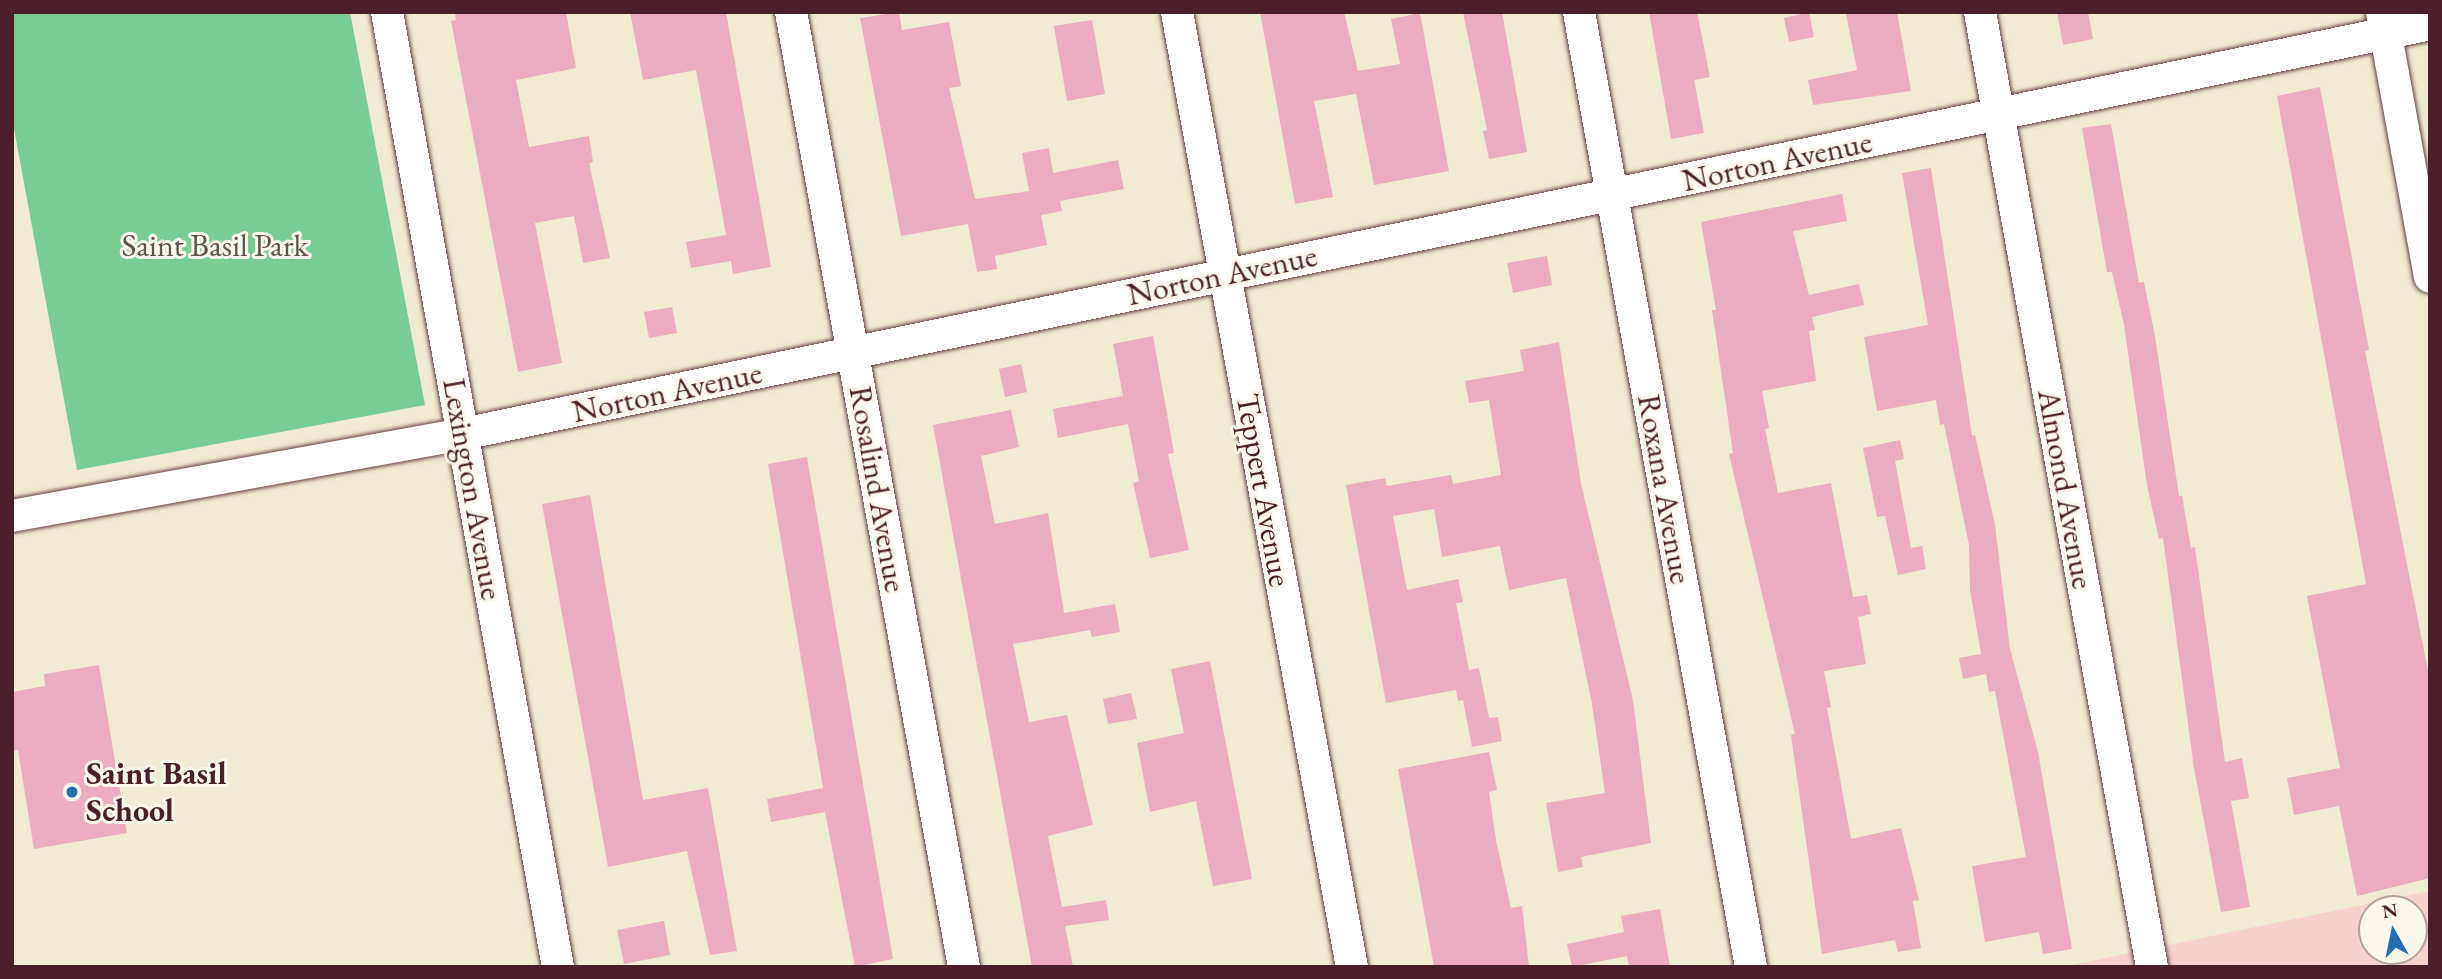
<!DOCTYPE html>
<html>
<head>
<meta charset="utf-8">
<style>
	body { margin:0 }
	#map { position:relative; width:2442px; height:979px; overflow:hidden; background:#f1ebd3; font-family:"EB Garamond",serif }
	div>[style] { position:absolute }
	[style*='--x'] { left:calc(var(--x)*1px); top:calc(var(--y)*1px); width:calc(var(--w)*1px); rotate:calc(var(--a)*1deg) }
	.built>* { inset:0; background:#f7d0d0 }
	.green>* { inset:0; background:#78ce92 }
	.building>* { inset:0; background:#ebacc1 }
	.roads { filter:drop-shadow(0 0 2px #633e44) drop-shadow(0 0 2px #633e44) }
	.street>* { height:32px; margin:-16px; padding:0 16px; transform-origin:16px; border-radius:16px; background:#fff }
	.dots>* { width:19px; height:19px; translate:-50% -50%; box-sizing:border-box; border:4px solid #fbf7ec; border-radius:50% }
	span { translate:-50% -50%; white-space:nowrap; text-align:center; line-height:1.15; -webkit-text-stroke:6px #fbf7ec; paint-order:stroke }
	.street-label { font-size:32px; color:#4a1f2b }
	.park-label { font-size:32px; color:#58544a }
	.poi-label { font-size:32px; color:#4a1f2b; font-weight:700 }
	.left { translate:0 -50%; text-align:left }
	.frame { position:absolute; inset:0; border:14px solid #4a1f2b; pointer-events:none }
	.north { position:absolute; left:2358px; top:895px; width:70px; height:70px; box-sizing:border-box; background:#fbf7ec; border:2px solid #b4a19f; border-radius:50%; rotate:351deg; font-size:19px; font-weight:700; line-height:28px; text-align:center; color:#4a1f2b }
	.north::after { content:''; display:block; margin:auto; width:24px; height:32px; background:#1f6fb2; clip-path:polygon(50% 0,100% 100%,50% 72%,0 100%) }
</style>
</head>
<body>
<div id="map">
	<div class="built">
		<div style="clip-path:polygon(evenodd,2430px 891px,2430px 967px,2062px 967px,2430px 891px,2372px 909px,2414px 909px,2414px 951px,2372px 951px,2372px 909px)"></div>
	</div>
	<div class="green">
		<div style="clip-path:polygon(12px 12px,350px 12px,425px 405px,77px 470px,12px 118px)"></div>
	</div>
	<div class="building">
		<div style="clip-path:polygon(455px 12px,566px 12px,576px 68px,516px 80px,529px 147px,589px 136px,593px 162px,589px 163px,610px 258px,583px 263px,574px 216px,535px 223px,562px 363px,518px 372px,451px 21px,456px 20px)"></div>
		<div style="clip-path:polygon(630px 12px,726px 12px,771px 267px,733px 274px,731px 261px,691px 268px,686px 242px,726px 235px,696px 70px,643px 80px)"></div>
		<div style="clip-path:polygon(899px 12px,902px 30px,949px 22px,961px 86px,949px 88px,975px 199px,1029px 191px,1022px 153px,1049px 148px,1053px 173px,1118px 160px,1124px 189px,1060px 201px,1062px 211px,1041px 215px,1047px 245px,995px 256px,997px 269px,977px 272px,968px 224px,901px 236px,860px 18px)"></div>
		<div style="clip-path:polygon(1260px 12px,1344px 12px,1358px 71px,1400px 64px,1391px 19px,1420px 13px,1449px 171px,1374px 185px,1356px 94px,1314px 101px,1333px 197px,1295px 204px)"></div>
		<div style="clip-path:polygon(1463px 12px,1502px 12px,1527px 152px,1489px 159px,1483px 131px,1487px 130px)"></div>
		<div style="clip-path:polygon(1649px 12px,1697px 12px,1710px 77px,1694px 80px,1704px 133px,1671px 139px)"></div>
		<div style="clip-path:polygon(1809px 12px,1814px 37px,1789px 42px,1784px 18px)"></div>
		<div style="clip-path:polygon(1897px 12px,1911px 91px,1813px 105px,1808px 80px,1857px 70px,1846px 14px)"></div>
		<div style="clip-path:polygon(2057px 12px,2088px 12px,2093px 39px,2063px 45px)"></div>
		<div style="clip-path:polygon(1092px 20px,1105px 94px,1067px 101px,1054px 26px)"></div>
		<div style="clip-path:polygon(2320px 87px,2369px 350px,2365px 351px,2430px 681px,2430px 878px,2357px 896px,2339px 806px,2294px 815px,2287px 778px,2340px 768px,2307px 596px,2366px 584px,2277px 96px)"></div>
		<div style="clip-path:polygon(2111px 124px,2139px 283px,2144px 282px,2155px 336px,2179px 496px,2182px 496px,2191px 548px,2195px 547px,2225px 762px,2242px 758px,2249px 798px,2231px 801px,2250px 907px,2221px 912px,2194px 768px,2163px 538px,2159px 539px,2147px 485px,2124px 325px,2112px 272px,2107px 272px,2082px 128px)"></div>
		<div style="clip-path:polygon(1931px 168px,1972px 436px,1975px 435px,1995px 525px,2010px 649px,2038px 752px,2072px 949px,2043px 954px,2039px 932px,1985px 942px,1972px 866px,2026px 857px,1995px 691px,1989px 692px,1986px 674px,1963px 679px,1959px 658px,1981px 654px,1970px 590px,1969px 545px,1944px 424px,1940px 425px,1936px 400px,1877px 411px,1864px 337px,1928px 325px,1902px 173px)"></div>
		<div style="clip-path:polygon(1842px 194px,1847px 221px,1793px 231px,1809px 295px,1859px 284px,1864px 305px,1812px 317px,1815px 330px,1809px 331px,1816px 381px,1762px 391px,1769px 428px,1765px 429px,1778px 493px,1831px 483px,1853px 597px,1867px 595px,1871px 614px,1858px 617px,1866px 664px,1824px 671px,1831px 707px,1827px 708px,1851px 839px,1901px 828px,1919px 900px,1913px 901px,1921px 948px,1898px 952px,1895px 940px,1822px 954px,1791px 735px,1795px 734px,1729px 454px,1733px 453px,1712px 310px,1716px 310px,1701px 222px)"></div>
		<div style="clip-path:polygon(1547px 256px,1552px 285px,1513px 293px,1507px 263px)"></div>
		<div style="clip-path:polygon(672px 307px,677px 333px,649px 338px,644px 312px)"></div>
		<div style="clip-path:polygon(1153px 336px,1174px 453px,1168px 454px,1189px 550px,1150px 558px,1133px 483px,1139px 481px,1128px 424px,1058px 438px,1053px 409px,1123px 396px,1113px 344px)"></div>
		<div style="clip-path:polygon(1559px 342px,1581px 484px,1633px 700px,1651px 843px,1581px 857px,1583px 867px,1558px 872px,1546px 803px,1605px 793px,1592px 704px,1566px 578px,1509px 590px,1500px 546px,1442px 557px,1434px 509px,1393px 516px,1407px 590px,1458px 579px,1463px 602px,1456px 603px,1469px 670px,1479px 668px,1489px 718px,1498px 717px,1502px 741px,1472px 747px,1463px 700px,1458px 701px,1456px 690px,1386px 703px,1346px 485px,1385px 478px,1387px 486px,1451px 475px,1453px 484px,1501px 475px,1489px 400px,1469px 403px,1465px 381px,1524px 371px,1520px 350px)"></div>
		<div style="clip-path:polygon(1021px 364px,1027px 392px,1005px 397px,999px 369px)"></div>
		<div style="clip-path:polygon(1011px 410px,1019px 447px,981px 456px,995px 524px,1048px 513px,1064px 613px,1115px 604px,1120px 632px,1092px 637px,1090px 630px,1013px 644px,1029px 722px,1067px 715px,1093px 825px,1048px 836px,1062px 907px,1106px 900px,1109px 920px,1065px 926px,1073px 967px,1032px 967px,933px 425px)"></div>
		<div style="clip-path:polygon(1900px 440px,1904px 459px,1895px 461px,1911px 548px,1922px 546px,1926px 569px,1898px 575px,1885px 516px,1877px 517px,1863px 448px)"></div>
		<div style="clip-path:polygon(807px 457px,893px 959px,855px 967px,825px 812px,771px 822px,767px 799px,823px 788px,768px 464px)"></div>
		<div style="clip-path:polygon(590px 495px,643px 800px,708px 788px,737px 951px,710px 955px,687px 851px,608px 867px,542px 504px)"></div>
		<div style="clip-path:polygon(1210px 661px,1252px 879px,1213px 886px,1196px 801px,1150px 812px,1137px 743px,1184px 733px,1171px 669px)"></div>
		<div style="clip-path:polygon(99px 665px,127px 833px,34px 849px,18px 750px,12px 751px,12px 692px,45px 686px,44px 674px)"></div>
		<div style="clip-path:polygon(1131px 693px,1137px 719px,1108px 724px,1103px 699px)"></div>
		<div style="clip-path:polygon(1489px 752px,1497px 790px,1489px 792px,1496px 840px,1511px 908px,1522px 906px,1529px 967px,1434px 967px,1398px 769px)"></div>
		<div style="clip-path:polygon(1660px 909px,1670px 967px,1629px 967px,1627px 956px,1572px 967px,1567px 944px,1624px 932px,1621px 916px)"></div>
		<div style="clip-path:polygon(664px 921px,670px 955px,624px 964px,617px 930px)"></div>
	</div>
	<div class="roads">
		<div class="street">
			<div style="--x:387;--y:12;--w:970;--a:79.85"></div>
			<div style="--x:791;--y:12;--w:971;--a:79.73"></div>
			<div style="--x:1177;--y:12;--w:971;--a:79.62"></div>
			<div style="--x:1579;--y:12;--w:970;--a:79.79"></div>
			<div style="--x:1980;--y:12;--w:970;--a:79.79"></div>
			<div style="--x:2382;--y:13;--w:268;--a:79.7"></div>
			<div style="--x:12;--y:516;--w:458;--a:-10.3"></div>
			<div style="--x:463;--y:434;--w:2009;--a:-11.77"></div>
		</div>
	</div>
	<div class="dots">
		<div style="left:72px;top:792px;background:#1f6fb2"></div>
	</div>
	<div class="street-label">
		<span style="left:1777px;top:161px;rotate:-12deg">Norton Avenue</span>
		<span style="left:1222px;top:275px;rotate:-12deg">Norton Avenue</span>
		<span style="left:667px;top:392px;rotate:-12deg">Norton Avenue</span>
		<span style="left:473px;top:489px;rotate:80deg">Lexington Avenue</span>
		<span style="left:878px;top:489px;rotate:80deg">Rosalind Avenue</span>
		<span style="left:1665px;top:489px;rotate:80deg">Roxana Avenue</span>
		<span style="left:2066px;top:489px;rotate:80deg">Almond Avenue</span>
		<span style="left:1264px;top:490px;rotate:80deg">Teppert Avenue</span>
	</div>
	<div class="park-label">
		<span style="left:215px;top:245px">Saint Basil Park</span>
	</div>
	<div class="poi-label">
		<span class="left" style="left:86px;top:792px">Saint Basil<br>School</span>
	</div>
	<div class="frame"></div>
	<div class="north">N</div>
</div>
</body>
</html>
